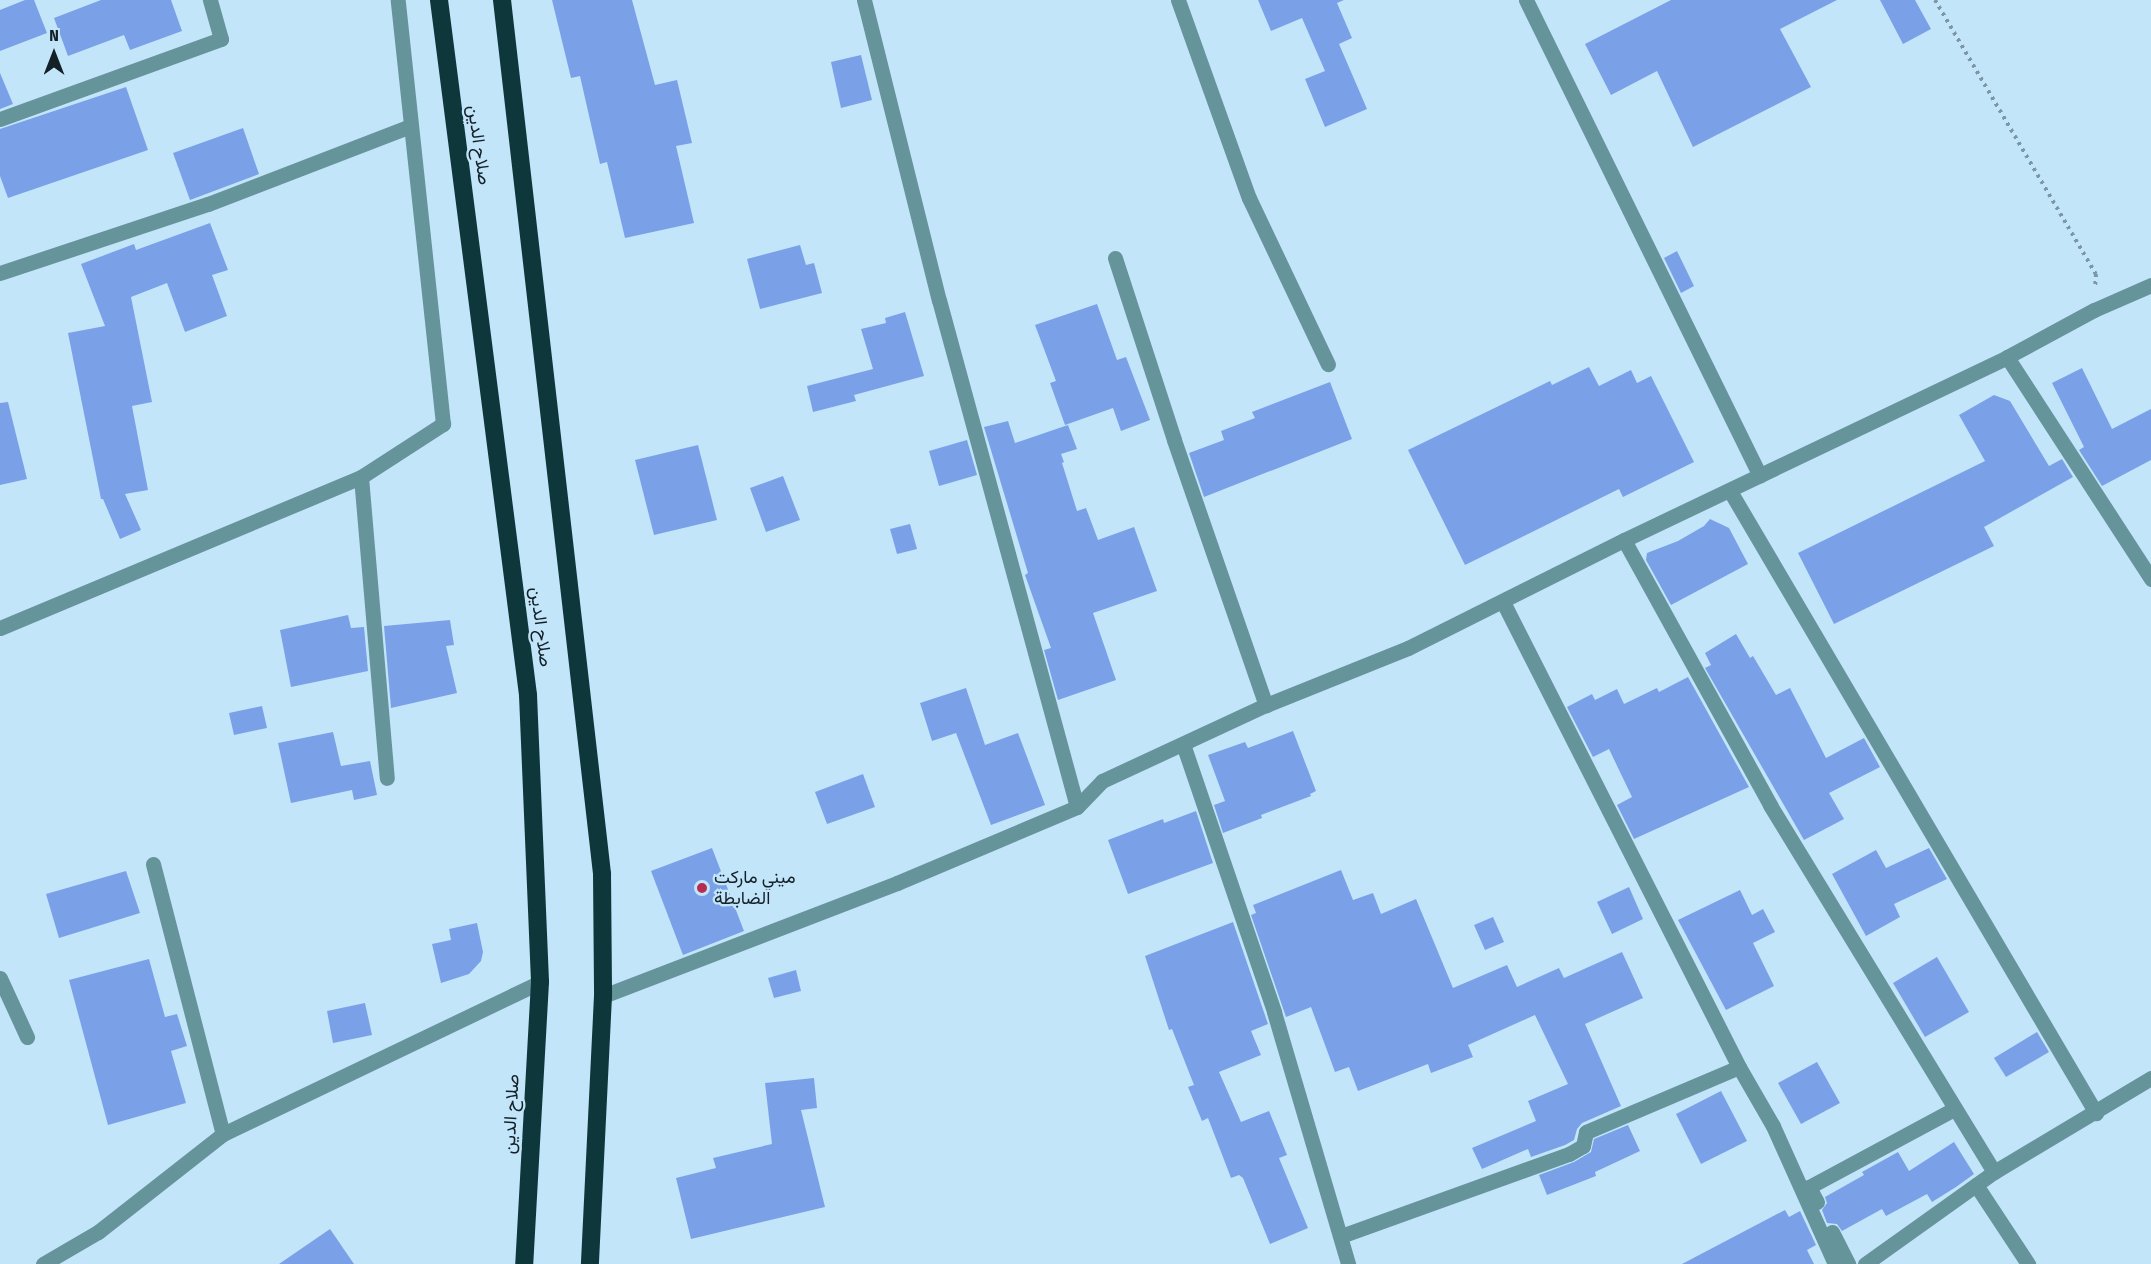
<!DOCTYPE html>
<html>
<head>
<meta charset="utf-8">
<style>
	body { margin:0 }
	#map { position:relative; width:2151px; height:1264px; overflow:hidden; background:#c2e5fa; font-family:"Fira Sans Condensed",Vazirmatn,sans-serif }
	div>[style] { position:absolute }
	[style*='--x'] { left:calc(var(--x)*1px); top:calc(var(--y)*1px); width:calc(var(--w)*1px); rotate:calc(var(--a)*1deg) }
	.building>* { inset:0; background:#7aa1e8 }
	.path>* { height:4px; margin-top:-2px; transform-origin:0; background:repeating-linear-gradient(90deg,#7c96a5 0 3px,transparent 0 7.5px) }
	.lane>* { height:15px; margin:-7.5px; padding:0 7.5px; transform-origin:7.5px; border-radius:7.5px; background:#66949b }
	.street>* { height:15px; margin:-7.5px; padding:0 7.5px; transform-origin:7.5px; border-radius:7.5px; background:#66949b }
	.highway>* { height:18px; margin:-9px; padding:0 9px; transform-origin:9px; border-radius:9px; background:#0e373c }
	.dots>* { width:16px; height:16px; translate:-50% -50%; box-sizing:border-box; border:3px solid #c2e5fa; border-radius:50% }
	span { translate:-50% -50%; white-space:nowrap; text-align:center; line-height:1.15; -webkit-text-stroke:4.5px #c2e5fa; paint-order:stroke }
	.street-label { font-size:18px; color:#132027 }
	.poi-label { font-size:18px; color:#132027 }
	.left { translate:0 -50%; text-align:left }
	.north { position:absolute; left:24px; top:24px; width:60px; height:60px; -webkit-text-stroke:4px #c2e5fa; paint-order:stroke; rotate:0deg; font-size:16px; font-weight:700; line-height:24px; text-align:center; color:#132027 }
	.north::after { content:''; display:block; margin:auto; width:21px; height:27px; background:#132027; clip-path:polygon(50% 0,100% 100%,50% 72%,0 100%) }
</style>
</head>
<body>
<div id="map">
	<div class="building">
		<div style="clip-path:polygon(25px 0,34px 0,47px 33px,0 51px,0 10px)"></div>
		<div style="clip-path:polygon(101px 0,171px 0,182px 31px,130px 50px,124px 35px,68px 56px,54px 18px)"></div>
		<div style="clip-path:polygon(552px 0,632px 0,655px 85px,677px 80px,692px 143px,676px 146px,694px 223px,625px 238px,607px 162px,600px 164px,580px 76px,571px 78px)"></div>
		<div style="clip-path:polygon(1258px 0,1344px 0,1337px 3px,1352px 38px,1339px 44px,1367px 109px,1325px 127px,1305px 79px,1325px 71px,1302px 18px,1271px 31px)"></div>
		<div style="clip-path:polygon(1671px 0,1837px 0,1780px 29px,1811px 87px,1693px 147px,1657px 71px,1611px 95px,1585px 44px)"></div>
		<div style="clip-path:polygon(1880px 0,1915px 0,1931px 29px,1903px 44px)"></div>
		<div style="clip-path:polygon(861px 55px,872px 100px,841px 108px,831px 62px)"></div>
		<div style="clip-path:polygon(0 73px,13px 104px,0 109px)"></div>
		<div style="clip-path:polygon(126px 87px,148px 150px,8px 198px,0 176px,0 129px)"></div>
		<div style="clip-path:polygon(243px 128px,259px 174px,190px 200px,173px 153px)"></div>
		<div style="clip-path:polygon(210px 223px,228px 270px,212px 275px,227px 316px,185px 332px,167px 283px,131px 297px,152px 402px,132px 406px,148px 490px,125px 494px,141px 530px,120px 539px,103px 499px,101px 499px,68px 333px,105px 326px,81px 264px,134px 244px,136px 250px)"></div>
		<div style="clip-path:polygon(800px 245px,806px 265px,814px 263px,822px 293px,760px 309px,747px 259px)"></div>
		<div style="clip-path:polygon(1677px 251px,1694px 286px,1681px 293px,1664px 258px)"></div>
		<div style="clip-path:polygon(1097px 304px,1117px 360px,1126px 357px,1150px 420px,1121px 431px,1113px 408px,1065px 425px,1050px 383px,1056px 381px,1035px 325px)"></div>
		<div style="clip-path:polygon(905px 312px,924px 376px,854px 395px,856px 401px,813px 412px,807px 386px,873px 369px,861px 329px,886px 323px,885px 318px)"></div>
		<div style="clip-path:polygon(1589px 367px,1599px 386px,1631px 370px,1637px 383px,1651px 376px,1694px 462px,1623px 497px,1619px 489px,1465px 565px,1408px 450px,1550px 381px,1552px 385px)"></div>
		<div style="clip-path:polygon(2082px 368px,2112px 429px,2151px 409px,2151px 460px,2102px 486px,2079px 450px,2084px 447px,2052px 383px)"></div>
		<div style="clip-path:polygon(1330px 382px,1352px 439px,1204px 497px,1189px 453px,1224px 440px,1221px 431px,1255px 418px,1252px 412px)"></div>
		<div style="clip-path:polygon(1994px 395px,2010px 401px,2049px 466px,2062px 459px,2073px 477px,1984px 527px,1994px 546px,1834px 624px,1798px 553px,1985px 461px,1959px 415px)"></div>
		<div style="clip-path:polygon(8px 402px,27px 479px,0 485px,0 403px)"></div>
		<div style="clip-path:polygon(1008px 421px,1015px 443px,1068px 425px,1077px 449px,1061px 454px,1064px 462px,1062px 463px,1077px 511px,1086px 508px,1098px 540px,1134px 527px,1157px 591px,1093px 613px,1116px 680px,1058px 700px,1044px 650px,1051px 648px,1025px 575px,1028px 573px,984px 427px)"></div>
		<div style="clip-path:polygon(967px 440px,977px 475px,939px 486px,929px 451px)"></div>
		<div style="clip-path:polygon(698px 445px,717px 520px,654px 535px,635px 460px)"></div>
		<div style="clip-path:polygon(783px 476px,800px 520px,766px 532px,750px 488px)"></div>
		<div style="clip-path:polygon(1710px 519px,1729px 528px,1748px 564px,1671px 605px,1646px 560px,1647px 553px,1678px 541px,1704px 526px)"></div>
		<div style="clip-path:polygon(910px 524px,917px 549px,897px 554px,890px 529px)"></div>
		<div style="clip-path:polygon(348px 615px,351px 628px,364px 627px,368px 671px,291px 687px,280px 630px)"></div>
		<div style="clip-path:polygon(450px 620px,454px 645px,446px 646px,457px 693px,391px 708px,384px 626px)"></div>
		<div style="clip-path:polygon(1736px 634px,1750px 658px,1753px 656px,1776px 695px,1790px 688px,1826px 758px,1864px 738px,1880px 767px,1829px 793px,1844px 819px,1804px 840px,1705px 668px,1711px 665px,1705px 653px)"></div>
		<div style="clip-path:polygon(1688px 677px,1749px 787px,1634px 839px,1617px 805px,1632px 797px,1609px 749px,1593px 757px,1567px 707px,1592px 694px,1595px 700px,1617px 689px,1624px 704px,1657px 688px,1659px 692px)"></div>
		<div style="clip-path:polygon(966px 688px,985px 745px,1018px 733px,1045px 805px,991px 825px,956px 733px,932px 741px,920px 703px)"></div>
		<div style="clip-path:polygon(262px 706px,267px 728px,234px 735px,229px 713px)"></div>
		<div style="clip-path:polygon(1293px 731px,1316px 791px,1310px 794px,1311px 796px,1261px 815px,1262px 818px,1223px 833px,1214px 805px,1225px 801px,1208px 755px,1245px 742px,1248px 748px)"></div>
		<div style="clip-path:polygon(333px 732px,341px 766px,370px 761px,377px 795px,354px 800px,352px 790px,291px 803px,278px 743px)"></div>
		<div style="clip-path:polygon(863px 774px,875px 807px,827px 824px,815px 792px)"></div>
		<div style="clip-path:polygon(1196px 811px,1213px 863px,1128px 894px,1108px 840px,1163px 819px,1164px 823px)"></div>
		<div style="clip-path:polygon(712px 848px,744px 931px,683px 955px,651px 871px)"></div>
		<div style="clip-path:polygon(1929px 848px,1947px 879px,1894px 904px,1900px 917px,1866px 936px,1832px 874px,1876px 850px,1886px 868px)"></div>
		<div style="clip-path:polygon(1341px 870px,1353px 900px,1373px 893px,1381px 914px,1416px 899px,1453px 988px,1507px 965px,1517px 987px,1559px 968px,1564px 978px,1622px 952px,1643px 998px,1585px 1024px,1621px 1106px,1582px 1123px,1577px 1129px,1574px 1140px,1565px 1145px,1531px 1157px,1528px 1149px,1482px 1169px,1472px 1148px,1536px 1121px,1528px 1101px,1568px 1084px,1535px 1015px,1468px 1045px,1473px 1057px,1431px 1073px,1428px 1064px,1358px 1091px,1349px 1067px,1335px 1072px,1311px 1007px,1286px 1017px,1251px 915px,1256px 913px,1253px 905px)"></div>
		<div style="clip-path:polygon(126px 871px,140px 913px,59px 938px,46px 894px)"></div>
		<div style="clip-path:polygon(1629px 887px,1643px 919px,1612px 934px,1597px 902px)"></div>
		<div style="clip-path:polygon(1740px 890px,1752px 915px,1763px 909px,1775px 932px,1753px 943px,1774px 986px,1726px 1010px,1678px 920px)"></div>
		<div style="clip-path:polygon(1493px 917px,1504px 942px,1485px 950px,1474px 925px)"></div>
		<div style="clip-path:polygon(1233px 922px,1268px 1024px,1251px 1031px,1261px 1055px,1219px 1072px,1241px 1122px,1269px 1111px,1287px 1155px,1279px 1158px,1308px 1228px,1270px 1244px,1243px 1178px,1239px 1175px,1231px 1178px,1208px 1118px,1202px 1121px,1188px 1087px,1194px 1085px,1172px 1029px,1169px 1030px,1145px 956px)"></div>
		<div style="clip-path:polygon(477px 923px,483px 952px,481px 961px,469px 974px,441px 983px,432px 944px,451px 940px,449px 929px)"></div>
		<div style="clip-path:polygon(1937px 957px,1969px 1012px,1925px 1037px,1893px 983px)"></div>
		<div style="clip-path:polygon(149px 959px,165px 1017px,177px 1014px,187px 1046px,171px 1051px,186px 1103px,108px 1125px,69px 980px)"></div>
		<div style="clip-path:polygon(796px 970px,801px 991px,774px 998px,768px 978px)"></div>
		<div style="clip-path:polygon(365px 1003px,372px 1035px,333px 1043px,327px 1011px)"></div>
		<div style="clip-path:polygon(2037px 1032px,2049px 1052px,2006px 1077px,1994px 1058px)"></div>
		<div style="clip-path:polygon(1817px 1062px,1840px 1103px,1801px 1124px,1778px 1083px)"></div>
		<div style="clip-path:polygon(814px 1078px,817px 1108px,801px 1110px,825px 1207px,691px 1239px,676px 1178px,716px 1168px,713px 1158px,772px 1144px,765px 1083px)"></div>
		<div style="clip-path:polygon(1721px 1091px,1747px 1141px,1701px 1164px,1676px 1114px)"></div>
		<div style="clip-path:polygon(1628px 1125px,1640px 1151px,1595px 1172px,1596px 1176px,1547px 1195px,1539px 1175px,1574px 1162px,1591px 1152px,1594px 1139px)"></div>
		<div style="clip-path:polygon(1954px 1142px,1974px 1174px,1956px 1187px,1932px 1202px,1927px 1194px,1886px 1216px,1882px 1209px,1842px 1231px,1837px 1224px,1827px 1223px,1822px 1210px,1827px 1203px,1825px 1197px,1864px 1175px,1862px 1172px,1898px 1152px,1909px 1171px)"></div>
		<div style="clip-path:polygon(1785px 1210px,1789px 1217px,1800px 1211px,1816px 1245px,1807px 1250px,1814px 1264px,1682px 1264px)"></div>
		<div style="clip-path:polygon(330px 1229px,354px 1264px,279px 1264px)"></div>
	</div>
	<div class="path">
		<div style="--x:1935;--y:0;--w:318;--a:59.6"></div>
		<div style="--x:2096;--y:274;--w:14;--a:94"></div>
	</div>
	<div class="lane">
		<div style="--x:1178;--y:0;--w:210;--a:70.3"></div>
		<div style="--x:1249;--y:198;--w:184;--a:64.6"></div>
		<div style="--x:1526;--y:0;--w:530;--a:63.82"></div>
		<div style="--x:0;--y:119;--w:235;--a:-19.9"></div>
		<div style="--x:221;--y:39;--w:41;--a:-105.8"></div>
		<div style="--x:1115;--y:258;--w:191;--a:72"></div>
		<div style="--x:1174;--y:440;--w:281;--a:70.9"></div>
		<div style="--x:0;--y:273;--w:219;--a:-18.4"></div>
		<div style="--x:208;--y:204;--w:217;--a:-21.1"></div>
		<div style="--x:2007;--y:357;--w:265;--a:57"></div>
		<div style="--x:361;--y:477;--w:302;--a:85.1"></div>
		<div style="--x:1730;--y:491;--w:722;--a:59.53"></div>
		<div style="--x:1624;--y:540;--w:303;--a:61.1"></div>
		<div style="--x:1770;--y:805;--w:430;--a:58.6"></div>
		<div style="--x:1503;--y:602;--w:521;--a:63.09"></div>
		<div style="--x:1739;--y:1067;--w:68;--a:60"></div>
		<div style="--x:1773;--y:1126;--w:151;--a:65.8"></div>
		<div style="--x:0;--y:628;--w:391;--a:-22.7"></div>
		<div style="--x:361;--y:477;--w:98;--a:-32.9"></div>
		<div style="--x:443;--y:424;--w:426;--a:-96.1"></div>
		<div style="--x:1183;--y:744;--w:283;--a:71.2"></div>
		<div style="--x:1274;--y:1012;--w:263;--a:73.6"></div>
		<div style="--x:153;--y:864;--w:279;--a:75.5"></div>
		<div style="--x:0;--y:978;--w:65;--a:65.4"></div>
		<div style="--x:603;--y:996;--w:315;--a:-21"></div>
		<div style="--x:897;--y:883;--w:195;--a:-22.9"></div>
		<div style="--x:1077;--y:807;--w:36;--a:-46"></div>
		<div style="--x:1102;--y:781;--w:181;--a:-24.9"></div>
		<div style="--x:1266;--y:705;--w:153;--a:-21.9"></div>
		<div style="--x:1408;--y:648;--w:241;--a:-26.6"></div>
		<div style="--x:1624;--y:540;--w:424;--a:-25.5"></div>
		<div style="--x:2007;--y:357;--w:99;--a:-28.4"></div>
		<div style="--x:2094;--y:310;--w:62;--a:-23.7"></div>
		<div style="--x:1976;--y:1185;--w:95;--a:56.6"></div>
		<div style="--x:1817;--y:1202;--w:17;--a:-118"></div>
		<div style="--x:1809;--y:1187;--w:165;--a:-28.3"></div>
		<div style="--x:1832;--y:1232;--w:36;--a:63"></div>
		<div style="--x:1341;--y:1236;--w:242;--a:-19.8"></div>
		<div style="--x:1569;--y:1154;--w:16;--a:-30"></div>
		<div style="--x:1583;--y:1146;--w:14;--a:-78"></div>
		<div style="--x:1586;--y:1132;--w:166;--a:-23"></div>
		<div style="--x:43;--y:1264;--w:64;--a:-30.2"></div>
		<div style="--x:98;--y:1232;--w:159;--a:-38.1"></div>
		<div style="--x:223;--y:1134;--w:352;--a:-25.6"></div>
		<div style="--x:1865;--y:1264;--w:158;--a:-35.5"></div>
		<div style="--x:1994;--y:1172;--w:183;--a:-30.9"></div>
	</div>
	<div class="street">
		<div style="--x:864;--y:0;--w:309;--a:76"></div>
		<div style="--x:939;--y:300;--w:525;--a:74.77"></div>
	</div>
	<div class="highway">
		<div style="--x:439;--y:0;--w:701;--a:82.7"></div>
		<div style="--x:528;--y:695;--w:287;--a:87.6"></div>
		<div style="--x:540;--y:982;--w:282;--a:93.2"></div>
		<div style="--x:502;--y:0;--w:880;--a:83.47"></div>
		<div style="--x:602;--y:874;--w:122;--a:89.5"></div>
		<div style="--x:603;--y:996;--w:268;--a:92.8"></div>
	</div>
	<div class="dots">
		<div style="left:702px;top:888px;background:#bb2b4f"></div>
	</div>
	<div class="street-label">
		<span style="left:479px;top:145px;rotate:82deg">صلاح الدين</span>
		<span style="left:541px;top:627px;rotate:83deg">صلاح الدين</span>
		<span style="left:511px;top:1114px;rotate:-87deg">صلاح الدين</span>
	</div>
	<div class="poi-label">
		<span class="left" style="left:714px;top:888px">ميني ماركت<br>الضابطة</span>
	</div>
	<div class="north">N</div>
</div>
</body>
</html>
